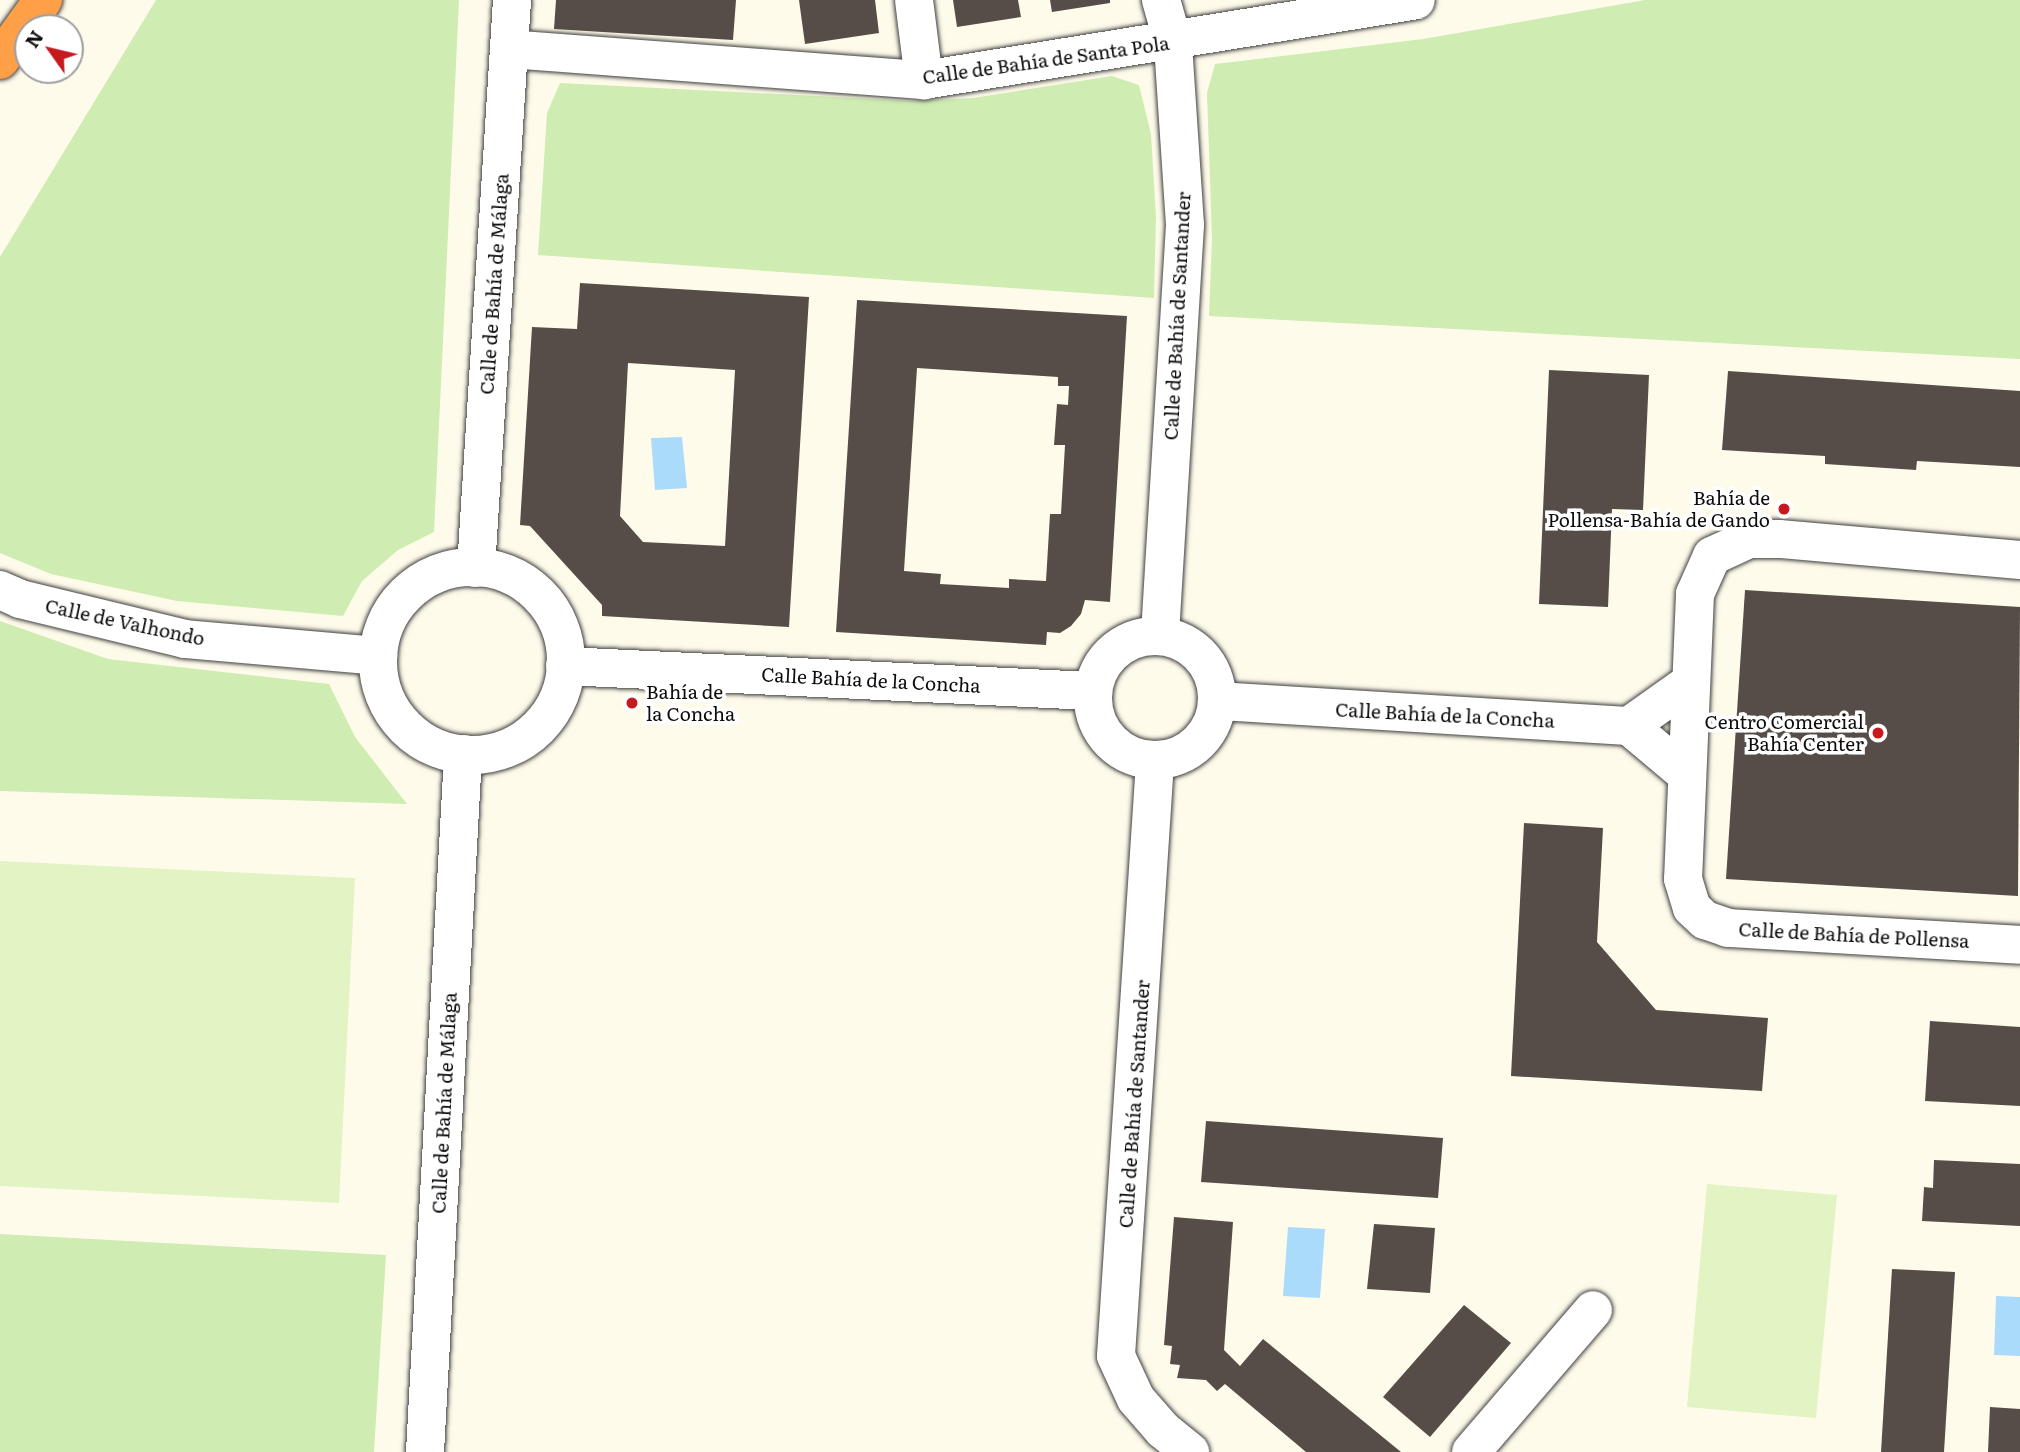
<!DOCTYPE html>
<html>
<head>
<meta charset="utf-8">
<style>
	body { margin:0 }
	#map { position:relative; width:2020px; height:1452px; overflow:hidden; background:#fffbeb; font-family:Literata,serif }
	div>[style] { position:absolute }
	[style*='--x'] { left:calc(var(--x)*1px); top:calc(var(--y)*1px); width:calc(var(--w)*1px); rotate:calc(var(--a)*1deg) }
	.green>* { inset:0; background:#cfecb2 }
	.pitch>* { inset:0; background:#e2f3c4 }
	.water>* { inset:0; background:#abdbfb }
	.building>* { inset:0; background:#564d48 }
	.roads { filter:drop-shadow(0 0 2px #3f3f3f) drop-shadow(0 0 2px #3f3f3f) }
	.minor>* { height:38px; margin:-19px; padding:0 19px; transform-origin:19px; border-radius:19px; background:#fff }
	.minor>.ring { margin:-19px; padding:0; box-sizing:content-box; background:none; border:38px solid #fff; border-radius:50% }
	.highway>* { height:38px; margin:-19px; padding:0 19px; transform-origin:19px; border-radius:19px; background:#ffa049 }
	.dots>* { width:19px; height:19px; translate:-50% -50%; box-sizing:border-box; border:4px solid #fff; border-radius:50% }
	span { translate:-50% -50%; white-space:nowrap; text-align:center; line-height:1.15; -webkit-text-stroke:7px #fff; paint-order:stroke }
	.street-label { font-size:19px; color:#0c0c0c }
	.poi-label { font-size:19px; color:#0c0c0c }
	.right { translate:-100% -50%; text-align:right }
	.left { translate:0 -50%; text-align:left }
	.north { position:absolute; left:14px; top:14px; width:70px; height:70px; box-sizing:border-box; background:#fff; border:2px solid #9e9e9e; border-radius:50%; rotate:304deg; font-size:19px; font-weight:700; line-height:28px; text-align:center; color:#0c0c0c }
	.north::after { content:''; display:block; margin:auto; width:24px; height:32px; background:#c61a1f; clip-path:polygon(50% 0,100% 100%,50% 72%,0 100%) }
</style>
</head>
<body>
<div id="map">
	<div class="green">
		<div style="clip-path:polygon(156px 0,459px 0,434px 532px,398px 550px,362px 581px,343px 616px,177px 601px,51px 574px,0 553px,0 257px)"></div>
		<div style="clip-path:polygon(1645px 0,2020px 0,2020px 359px,1209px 316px,1212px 238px,1207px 93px,1215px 64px,1423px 39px)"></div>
		<div style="clip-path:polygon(1112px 76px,1139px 85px,1151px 134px,1156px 217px,1154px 298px,538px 255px,547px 113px,560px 83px,912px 101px,973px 98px)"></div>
		<div style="clip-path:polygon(0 621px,108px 659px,329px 684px,355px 737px,407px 804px,0 791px)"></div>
		<div style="clip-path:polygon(0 1234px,386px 1255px,374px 1452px,0 1452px)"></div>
	</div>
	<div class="pitch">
		<div style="clip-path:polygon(0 861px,355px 878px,339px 1203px,0 1186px)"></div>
		<div style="clip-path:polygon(1707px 1184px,1837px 1195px,1816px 1418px,1687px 1407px)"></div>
	</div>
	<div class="water">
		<div style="clip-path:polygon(682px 437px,687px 488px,655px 490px,651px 438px)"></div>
		<div style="clip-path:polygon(1288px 1227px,1325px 1229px,1320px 1298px,1283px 1296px)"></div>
		<div style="clip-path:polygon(1996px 1296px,2020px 1297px,2020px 1356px,1994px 1355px)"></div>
	</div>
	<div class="building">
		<div style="clip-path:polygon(556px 0,736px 0,733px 40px,554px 29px)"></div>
		<div style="clip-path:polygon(799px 0,875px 0,879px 33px,805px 44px)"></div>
		<div style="clip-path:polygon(953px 0,1018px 0,1021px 17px,957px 27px)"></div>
		<div style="clip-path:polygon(1050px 0,1110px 0,1110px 3px,1052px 12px)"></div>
		<div style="clip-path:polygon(evenodd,580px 283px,809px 297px,789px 627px,602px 616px,602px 605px,530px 526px,520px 525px,532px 327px,577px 329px,580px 283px,628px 363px,735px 370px,725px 546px,643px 542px,620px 516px,628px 363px)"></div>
		<div style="clip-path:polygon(evenodd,857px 300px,1127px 316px,1110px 602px,1085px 600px,1081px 614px,1071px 626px,1060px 633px,1047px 632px,1046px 645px,836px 632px,857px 300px,917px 368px,1058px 377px,1058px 386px,1069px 386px,1068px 405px,1057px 404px,1054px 445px,1065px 445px,1061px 514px,1050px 514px,1046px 581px,1009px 579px,1009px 588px,940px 584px,941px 574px,904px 571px,917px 368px)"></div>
		<div style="clip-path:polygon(1549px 370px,1649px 375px,1643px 510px,1612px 509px,1608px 607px,1539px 604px)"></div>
		<div style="clip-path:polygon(1728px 371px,2020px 391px,2020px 467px,1917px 461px,1916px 470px,1825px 464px,1825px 456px,1722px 450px)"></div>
		<div style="clip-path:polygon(1745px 590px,2020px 607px,2018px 896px,1726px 879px)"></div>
		<div style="clip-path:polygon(1524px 823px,1603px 828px,1597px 942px,1656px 1010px,1768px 1018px,1762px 1091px,1511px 1076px)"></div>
		<div style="clip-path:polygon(1930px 1021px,2020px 1027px,2020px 1106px,1925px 1101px)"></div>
		<div style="clip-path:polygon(1206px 1121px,1443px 1138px,1438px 1198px,1201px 1182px)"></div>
		<div style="clip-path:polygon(1934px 1160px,2020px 1164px,2020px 1226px,1922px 1221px,1924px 1187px,1933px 1188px)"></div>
		<div style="clip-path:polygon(1174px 1217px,1233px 1222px,1224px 1350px,1240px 1366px,1263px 1339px,1401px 1452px,1306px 1452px,1225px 1384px,1217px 1391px,1206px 1380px,1177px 1378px,1180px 1365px,1170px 1364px,1172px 1346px,1164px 1345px)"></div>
		<div style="clip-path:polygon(1374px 1224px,1435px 1228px,1430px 1293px,1367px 1289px)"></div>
		<div style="clip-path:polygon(1892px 1269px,1955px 1272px,1944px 1452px,1881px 1452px)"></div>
		<div style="clip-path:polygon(1464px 1305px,1511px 1343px,1430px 1437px,1383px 1397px)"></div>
		<div style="clip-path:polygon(1990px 1407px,2020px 1409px,2020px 1452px,1988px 1452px)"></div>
	</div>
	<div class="roads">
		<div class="minor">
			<div style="--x:914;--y:0;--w:81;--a:82.9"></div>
			<div style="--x:509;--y:49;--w:416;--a:4.3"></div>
			<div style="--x:924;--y:80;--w:498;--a:-9.2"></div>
			<div style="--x:2020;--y:560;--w:242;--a:-175"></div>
			<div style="--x:1779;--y:539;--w:30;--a:180"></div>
			<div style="--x:1749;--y:539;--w:41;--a:155.3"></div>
			<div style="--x:1712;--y:556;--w:42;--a:114.1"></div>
			<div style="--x:1695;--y:594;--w:285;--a:92.4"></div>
			<div style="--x:1683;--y:879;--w:30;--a:73"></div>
			<div style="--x:1692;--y:908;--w:18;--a:43"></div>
			<div style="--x:1705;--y:920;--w:24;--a:19"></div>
			<div style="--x:1728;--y:928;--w:292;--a:3.3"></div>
			<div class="ring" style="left:378px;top:567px;width:150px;height:150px"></div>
			<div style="--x:476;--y:568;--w:569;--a:-86.37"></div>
			<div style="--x:0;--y:590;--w:22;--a:24"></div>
			<div style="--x:20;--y:599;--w:170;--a:13.6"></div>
			<div style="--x:185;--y:639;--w:194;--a:5"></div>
			<div style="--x:1160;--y:634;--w:410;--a:-86.5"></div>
			<div style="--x:1185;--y:225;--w:183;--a:-93.8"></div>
			<div style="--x:1173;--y:42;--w:44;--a:-105.9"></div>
			<div class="ring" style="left:1093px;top:636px;width:86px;height:86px"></div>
			<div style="--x:565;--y:666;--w:528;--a:2.72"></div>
			<div style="--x:1219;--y:701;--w:411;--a:3.5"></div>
			<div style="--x:1629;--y:726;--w:75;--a:40.1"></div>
			<div style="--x:1629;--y:726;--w:76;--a:-35.4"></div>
			<div style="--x:1155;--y:762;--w:595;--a:93.76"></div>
			<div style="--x:1116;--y:1356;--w:47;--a:65.1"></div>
			<div style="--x:1136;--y:1399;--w:41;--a:48.9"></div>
			<div style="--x:1163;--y:1430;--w:35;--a:39"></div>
			<div style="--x:425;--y:1452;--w:699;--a:-86.88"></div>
			<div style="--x:1471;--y:1452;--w:187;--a:-49.3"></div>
		</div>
		<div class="highway">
			<div style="--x:0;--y:60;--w:74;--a:-54.4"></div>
		</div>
	</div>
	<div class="dots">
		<div style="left:1784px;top:509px;background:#c61a1f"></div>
		<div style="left:632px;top:703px;background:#c61a1f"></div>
		<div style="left:1878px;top:733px;background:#c61a1f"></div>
	</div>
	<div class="street-label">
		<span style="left:1046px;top:60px;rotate:-8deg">Calle de Bahía de Santa Pola</span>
		<span style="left:494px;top:284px;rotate:-86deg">Calle de Bahía de Málaga</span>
		<span style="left:1177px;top:316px;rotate:-87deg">Calle de Bahía de Santander</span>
		<span style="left:125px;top:622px;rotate:12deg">Calle de Valhondo</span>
		<span style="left:871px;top:680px;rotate:3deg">Calle Bahía de la Concha</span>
		<span style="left:1445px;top:715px;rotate:3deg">Calle Bahía de la Concha</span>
		<span style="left:1854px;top:935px;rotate:3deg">Calle de Bahía de Pollensa</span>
		<span style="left:444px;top:1103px;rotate:-87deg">Calle de Bahía de Málaga</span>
		<span style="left:1134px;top:1104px;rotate:-86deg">Calle de Bahía de Santander</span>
	</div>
	<div class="poi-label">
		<span class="right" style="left:1770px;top:509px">Bahía de<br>Pollensa-Bahía de Gando</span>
		<span class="left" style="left:646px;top:703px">Bahía de<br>la Concha</span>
		<span class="right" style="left:1864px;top:733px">Centro Comercial<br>Bahía Center</span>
	</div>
	<div class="north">N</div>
</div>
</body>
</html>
